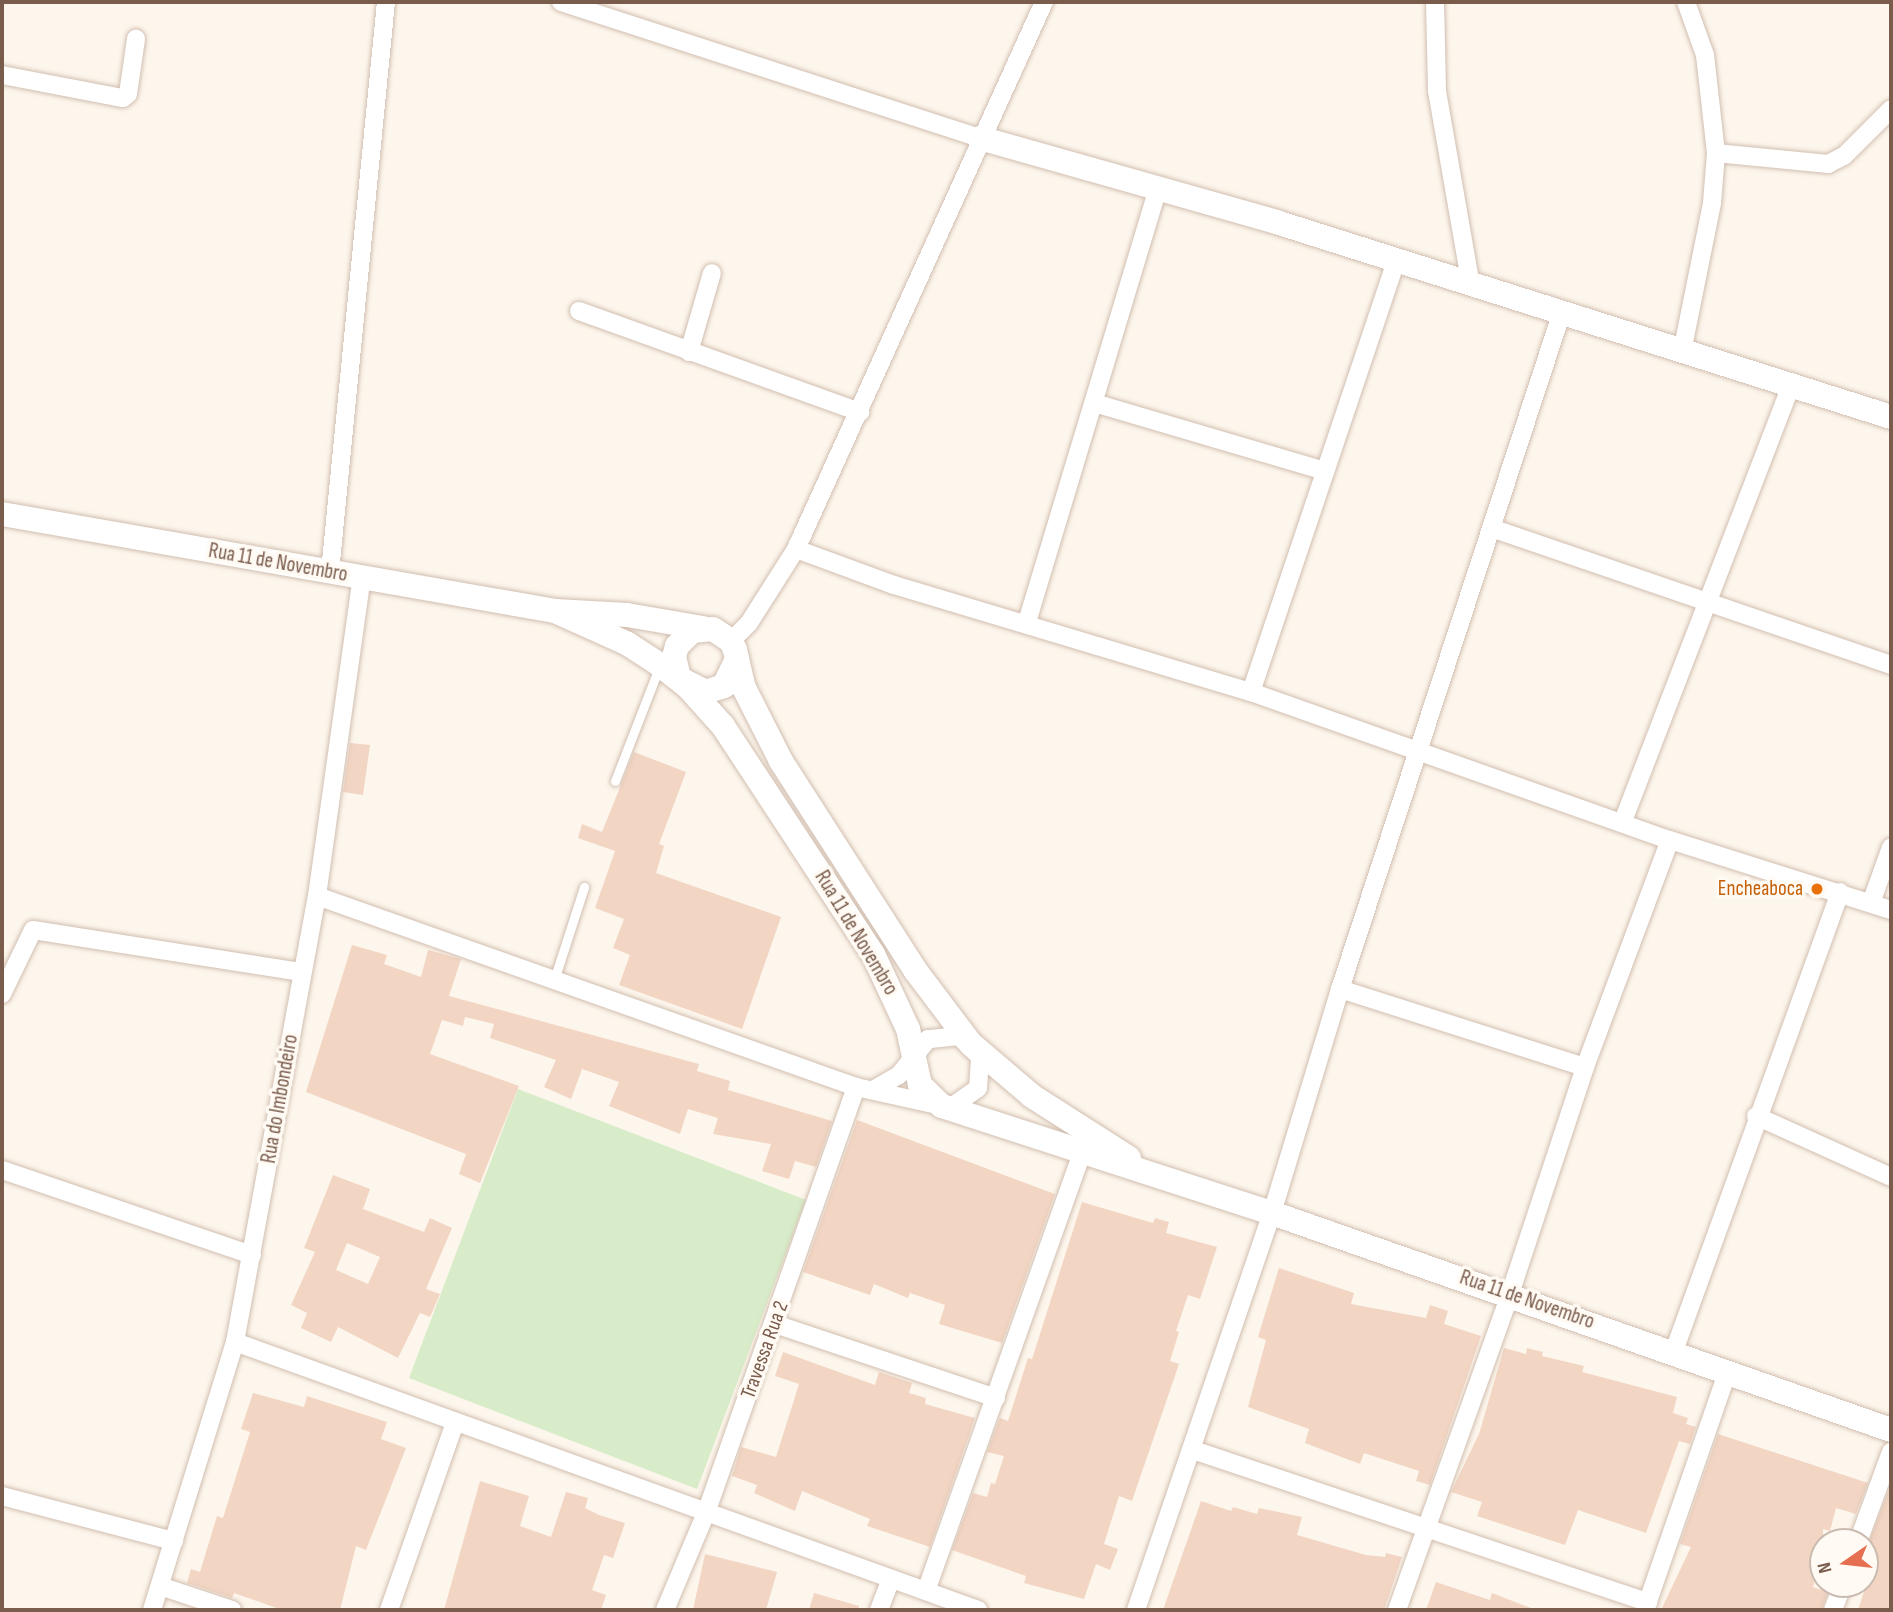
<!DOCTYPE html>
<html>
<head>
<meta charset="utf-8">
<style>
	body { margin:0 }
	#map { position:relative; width:1893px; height:1612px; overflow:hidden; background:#fdf6ec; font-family:"Sofia Sans Condensed",sans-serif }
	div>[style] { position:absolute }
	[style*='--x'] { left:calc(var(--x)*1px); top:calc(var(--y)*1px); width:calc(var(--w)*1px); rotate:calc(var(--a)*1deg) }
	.green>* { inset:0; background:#d8ecc9 }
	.building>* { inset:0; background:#f3d5c3 }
	.roads { filter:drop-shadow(0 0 2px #d1beb0) drop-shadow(0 0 2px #d1beb0) }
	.lane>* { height:9px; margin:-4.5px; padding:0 4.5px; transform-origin:4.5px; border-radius:4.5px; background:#fff }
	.street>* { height:18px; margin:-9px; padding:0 9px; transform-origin:9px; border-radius:9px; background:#fff }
	.secondary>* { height:24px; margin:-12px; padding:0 12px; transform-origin:12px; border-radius:12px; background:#fff }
	.dots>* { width:19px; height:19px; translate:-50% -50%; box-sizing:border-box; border:4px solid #fffaf3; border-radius:50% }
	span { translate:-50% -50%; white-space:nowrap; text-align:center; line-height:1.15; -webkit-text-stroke:7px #fffaf3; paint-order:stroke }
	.street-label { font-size:21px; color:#7a5c4d }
	.food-label { font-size:21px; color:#c56008 }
	.right { translate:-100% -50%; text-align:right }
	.frame { position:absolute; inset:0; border:4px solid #7a5c4d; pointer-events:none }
	.north { position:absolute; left:1809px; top:1528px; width:70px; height:70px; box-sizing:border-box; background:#fffaf3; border:2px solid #cabbb1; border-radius:50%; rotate:256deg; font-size:19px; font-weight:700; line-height:28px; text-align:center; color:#7a5c4d }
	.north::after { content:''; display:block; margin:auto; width:24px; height:32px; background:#e76f51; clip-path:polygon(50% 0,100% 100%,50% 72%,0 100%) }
</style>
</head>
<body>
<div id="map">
	<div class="green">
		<div style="clip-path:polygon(518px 1089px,806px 1200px,697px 1489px,409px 1378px)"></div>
	</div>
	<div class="building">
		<div style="clip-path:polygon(350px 743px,370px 745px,363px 795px,343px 792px)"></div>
		<div style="clip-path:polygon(634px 752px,686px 772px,659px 844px,664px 846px,656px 873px,781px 917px,742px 1029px,619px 985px,630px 955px,613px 948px,624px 919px,595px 908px,615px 851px,578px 838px,582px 824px,602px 832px)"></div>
		<div style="clip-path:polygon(352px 945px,387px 955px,384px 964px,421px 977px,428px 950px,461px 959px,449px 996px,699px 1064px,697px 1071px,730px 1081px,728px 1090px,832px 1121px,816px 1167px,795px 1161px,789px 1179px,762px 1171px,771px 1144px,713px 1134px,718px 1118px,688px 1109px,680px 1134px,609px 1106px,619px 1082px,582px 1069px,571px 1099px,544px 1087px,556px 1060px,490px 1038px,494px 1024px,465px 1017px,463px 1026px,442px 1020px,430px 1054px,519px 1086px,480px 1183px,459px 1174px,466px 1154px,306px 1092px)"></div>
		<div style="clip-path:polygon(857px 1120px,1055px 1194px,1002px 1343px,939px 1324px,945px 1305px,910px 1293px,908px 1298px,874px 1284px,870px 1295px,803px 1272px)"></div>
		<div style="clip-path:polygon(evenodd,333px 1175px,370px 1189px,363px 1209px,424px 1232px,430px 1218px,452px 1228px,426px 1289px,440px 1294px,430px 1317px,420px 1313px,398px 1358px,338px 1327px,331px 1342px,301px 1328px,307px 1313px,291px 1305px,315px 1252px,304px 1248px,333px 1175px,347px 1243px,380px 1257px,368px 1284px,336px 1270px,347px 1243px)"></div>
		<div style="clip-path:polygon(1082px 1202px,1153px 1223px,1155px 1218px,1169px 1222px,1166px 1233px,1217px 1247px,1200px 1299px,1188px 1295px,1176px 1331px,1179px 1332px,1170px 1361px,1179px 1364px,1132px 1501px,1119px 1496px,1104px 1544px,1118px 1549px,1110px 1570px,1096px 1564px,1084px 1599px,1024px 1583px,1026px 1576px,952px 1550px,973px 1493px,987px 1497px,991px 1483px,995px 1484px,1004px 1456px,987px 1452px,1000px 1418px,1008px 1421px,1028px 1358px,1032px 1359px)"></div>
		<div style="clip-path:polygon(1279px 1268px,1354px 1293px,1351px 1304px,1426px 1318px,1430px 1305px,1448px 1311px,1444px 1324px,1481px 1336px,1430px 1485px,1416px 1481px,1419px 1471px,1364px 1453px,1360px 1464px,1305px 1443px,1309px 1429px,1248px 1407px,1266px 1340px,1258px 1337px)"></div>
		<div style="clip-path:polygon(1504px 1348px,1526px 1354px,1527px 1348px,1543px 1352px,1542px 1356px,1584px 1366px,1582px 1372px,1677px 1397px,1673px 1413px,1688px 1418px,1686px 1424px,1696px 1427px,1690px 1444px,1679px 1441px,1646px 1533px,1578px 1510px,1565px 1545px,1477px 1516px,1482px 1502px,1451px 1492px,1479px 1434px)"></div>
		<div style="clip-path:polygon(783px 1352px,875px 1385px,879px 1372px,912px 1383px,909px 1393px,926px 1398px,925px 1404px,975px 1418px,930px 1547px,867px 1526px,870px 1519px,802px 1491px,795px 1511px,754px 1493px,757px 1485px,732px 1476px,741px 1447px,776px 1457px,799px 1384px,775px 1376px)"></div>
		<div style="clip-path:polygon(253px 1393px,304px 1407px,307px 1396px,387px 1422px,381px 1439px,406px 1448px,366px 1550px,356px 1546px,340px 1610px,282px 1610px,234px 1593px,232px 1598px,187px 1583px,191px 1569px,200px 1572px,217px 1516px,223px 1518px,250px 1432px,241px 1429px)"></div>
		<div style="clip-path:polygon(1718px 1434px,1868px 1483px,1856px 1514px,1836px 1508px,1830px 1531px,1823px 1529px,1823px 1553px,1813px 1587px,1828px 1592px,1822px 1610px,1661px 1610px,1691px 1547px,1680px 1544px)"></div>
		<div style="clip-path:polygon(480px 1481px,529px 1496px,520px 1526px,551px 1537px,566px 1492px,588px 1498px,585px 1508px,599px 1515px,625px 1523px,613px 1558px,604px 1555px,592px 1590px,606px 1595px,601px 1610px,444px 1610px)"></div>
		<div style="clip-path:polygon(1891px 1484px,1891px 1610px,1858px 1610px,1873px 1564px,1865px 1561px,1865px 1552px)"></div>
		<div style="clip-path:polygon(1201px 1501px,1231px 1511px,1233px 1507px,1257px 1514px,1259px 1508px,1302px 1517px,1297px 1535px,1366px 1555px,1385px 1557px,1386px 1553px,1402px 1557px,1384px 1610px,1163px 1610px)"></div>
		<div style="clip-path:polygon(705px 1554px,777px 1572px,766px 1610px,693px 1610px)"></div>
		<div style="clip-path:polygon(1436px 1582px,1490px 1600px,1492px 1593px,1536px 1610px,1426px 1610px)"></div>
		<div style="clip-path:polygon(814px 1593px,859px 1606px,859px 1610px,809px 1610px)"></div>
	</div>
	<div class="roads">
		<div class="lane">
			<div style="--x:615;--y:781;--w:124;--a:-68.8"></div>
			<div style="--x:554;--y:980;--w:98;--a:-72.1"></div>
		</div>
		<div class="street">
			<div style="--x:561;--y:2;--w:441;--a:18"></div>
			<div style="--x:1435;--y:2;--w:89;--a:88.7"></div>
			<div style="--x:1437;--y:91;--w:198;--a:80.1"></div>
			<div style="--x:2;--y:75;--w:123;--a:10.8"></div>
			<div style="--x:123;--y:98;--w:6;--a:-39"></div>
			<div style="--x:128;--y:94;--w:56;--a:-81.7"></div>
			<div style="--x:1716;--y:153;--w:113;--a:5.6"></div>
			<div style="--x:1828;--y:164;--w:18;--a:-27"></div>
			<div style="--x:1844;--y:156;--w:66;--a:-45"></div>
			<div style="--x:579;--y:311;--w:299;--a:19.8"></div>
			<div style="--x:689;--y:352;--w:82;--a:-73.8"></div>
			<div style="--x:1682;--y:352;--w:152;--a:-78.6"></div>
			<div style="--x:1712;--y:203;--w:50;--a:-85.4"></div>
			<div style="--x:1716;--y:153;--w:99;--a:-96.4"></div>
			<div style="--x:1705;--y:55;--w:56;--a:-109.7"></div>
			<div style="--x:1094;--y:403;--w:241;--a:16.4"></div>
			<div style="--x:1494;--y:529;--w:420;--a:18.9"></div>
			<div style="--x:796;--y:549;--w:104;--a:20.2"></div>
			<div style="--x:894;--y:585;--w:373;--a:16.7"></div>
			<div style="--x:1251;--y:692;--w:444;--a:19.5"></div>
			<div style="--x:1670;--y:840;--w:232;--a:17.6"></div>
			<div style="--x:330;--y:572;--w:573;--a:-84.39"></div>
			<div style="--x:1027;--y:622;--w:449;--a:-73.2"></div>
			<div style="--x:731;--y:641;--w:25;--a:-45"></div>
			<div style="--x:749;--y:623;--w:88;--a:-57.6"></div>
			<div style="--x:796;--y:549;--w:601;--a:-65.61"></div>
			<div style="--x:1251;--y:692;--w:456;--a:-71.4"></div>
			<div style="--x:1623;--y:821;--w:466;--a:-68.9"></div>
			<div style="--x:317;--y:896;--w:572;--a:19.51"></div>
			<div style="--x:856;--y:1087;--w:88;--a:12.5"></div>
			<div style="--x:942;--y:1106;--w:12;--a:-5"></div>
			<div style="--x:954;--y:1105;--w:29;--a:-35"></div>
			<div style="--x:978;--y:1088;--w:31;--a:-86"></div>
			<div style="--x:980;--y:1057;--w:30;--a:-135"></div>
			<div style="--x:959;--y:1036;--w:31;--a:174"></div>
			<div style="--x:928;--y:1039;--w:46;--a:128.9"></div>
			<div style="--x:899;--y:1075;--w:30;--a:150"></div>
			<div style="--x:1871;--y:903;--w:59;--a:-70.3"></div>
			<div style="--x:1340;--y:989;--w:257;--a:17.7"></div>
			<div style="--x:2;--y:994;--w:71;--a:-64.2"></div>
			<div style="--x:33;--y:930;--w:272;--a:8.9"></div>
			<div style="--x:1756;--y:1116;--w:148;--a:24.3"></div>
			<div style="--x:2;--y:1170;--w:264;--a:18.8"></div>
			<div style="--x:775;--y:1324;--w:233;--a:18.5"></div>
			<div style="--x:235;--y:1342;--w:790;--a:19.83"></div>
			<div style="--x:1674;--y:1351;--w:488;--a:-70.1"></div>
			<div style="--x:1193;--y:1450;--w:480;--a:18.5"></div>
			<div style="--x:2;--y:1496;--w:178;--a:14.7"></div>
			<div style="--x:1858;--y:1542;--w:96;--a:-69.9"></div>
			<div style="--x:160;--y:1586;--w:76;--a:18.4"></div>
			<div style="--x:926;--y:1591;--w:466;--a:-70.4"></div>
			<div style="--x:152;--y:1610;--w:281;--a:-72.8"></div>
			<div style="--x:235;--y:1342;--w:453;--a:-79.6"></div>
			<div style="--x:317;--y:896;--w:322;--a:-82"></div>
			<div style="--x:389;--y:1610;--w:198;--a:-70.6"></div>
			<div style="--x:665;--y:1610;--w:105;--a:-67.1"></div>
			<div style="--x:706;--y:1513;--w:452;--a:-70.6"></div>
			<div style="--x:879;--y:1610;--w:33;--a:-69"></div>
			<div style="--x:1136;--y:1610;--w:420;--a:-71.1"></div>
			<div style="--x:1272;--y:1213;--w:234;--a:-73.1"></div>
			<div style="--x:1340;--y:989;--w:709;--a:-71.85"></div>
			<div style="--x:1397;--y:1610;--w:336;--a:-70.3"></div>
			<div style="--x:1510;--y:1294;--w:239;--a:-71.7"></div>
			<div style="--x:1585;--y:1067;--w:242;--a:-69.5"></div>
			<div style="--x:1645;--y:1610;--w:254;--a:-70.9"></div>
			<div style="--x:1833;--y:1610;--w:28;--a:-69"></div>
		</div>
		<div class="secondary">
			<div style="--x:980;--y:138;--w:308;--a:15.8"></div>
			<div style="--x:1276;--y:222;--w:645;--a:17.59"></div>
			<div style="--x:2;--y:514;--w:561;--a:9.95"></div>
			<div style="--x:555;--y:611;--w:72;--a:3.2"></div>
			<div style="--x:627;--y:615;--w:77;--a:9.7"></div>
			<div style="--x:555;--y:611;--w:80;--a:24.3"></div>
			<div style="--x:628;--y:644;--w:38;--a:33"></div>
			<div style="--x:660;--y:665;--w:34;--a:38"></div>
			<div style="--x:687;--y:686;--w:54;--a:48"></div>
			<div style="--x:723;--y:726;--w:273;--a:56.7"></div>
			<div style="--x:873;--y:954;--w:83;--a:65"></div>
			<div style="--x:908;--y:1029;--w:57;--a:77.9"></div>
			<div style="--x:920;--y:1085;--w:30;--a:44"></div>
			<div style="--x:942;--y:1106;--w:347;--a:18"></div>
			<div style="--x:1272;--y:1213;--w:656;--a:19.32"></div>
			<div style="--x:737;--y:659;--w:30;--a:116"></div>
			<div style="--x:724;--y:686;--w:19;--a:162"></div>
			<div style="--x:706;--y:692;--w:30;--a:-153"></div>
			<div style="--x:679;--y:678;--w:22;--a:-103"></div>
			<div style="--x:674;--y:657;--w:11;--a:-75"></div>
			<div style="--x:677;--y:646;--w:21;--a:-45"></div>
			<div style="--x:692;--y:631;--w:21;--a:-5"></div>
			<div style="--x:713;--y:629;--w:22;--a:34"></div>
			<div style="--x:731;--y:641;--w:10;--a:66"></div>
			<div style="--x:735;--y:650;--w:39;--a:77"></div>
			<div style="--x:744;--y:688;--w:82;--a:63.1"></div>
			<div style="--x:781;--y:761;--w:248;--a:57.3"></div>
			<div style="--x:915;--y:970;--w:93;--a:52.9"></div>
			<div style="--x:971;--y:1044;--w:80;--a:40.4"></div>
			<div style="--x:1032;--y:1096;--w:115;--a:32.6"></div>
		</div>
	</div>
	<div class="dots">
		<div style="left:1817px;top:889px;background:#e8710a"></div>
	</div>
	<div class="street-label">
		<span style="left:278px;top:563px;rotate:10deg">Rua 11 de Novembro</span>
		<span style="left:856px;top:933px;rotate:59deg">Rua 11 de Novembro</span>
		<span style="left:280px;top:1099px;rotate:-80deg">Rua do Imbondeiro</span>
		<span style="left:1527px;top:1300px;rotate:19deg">Rua 11 de Novembro</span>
		<span style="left:765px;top:1350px;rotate:-70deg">Travessa Rua 2</span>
	</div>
	<div class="food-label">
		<span class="right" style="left:1803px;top:889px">Encheaboca</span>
	</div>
	<div class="frame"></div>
	<div class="north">N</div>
</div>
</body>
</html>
